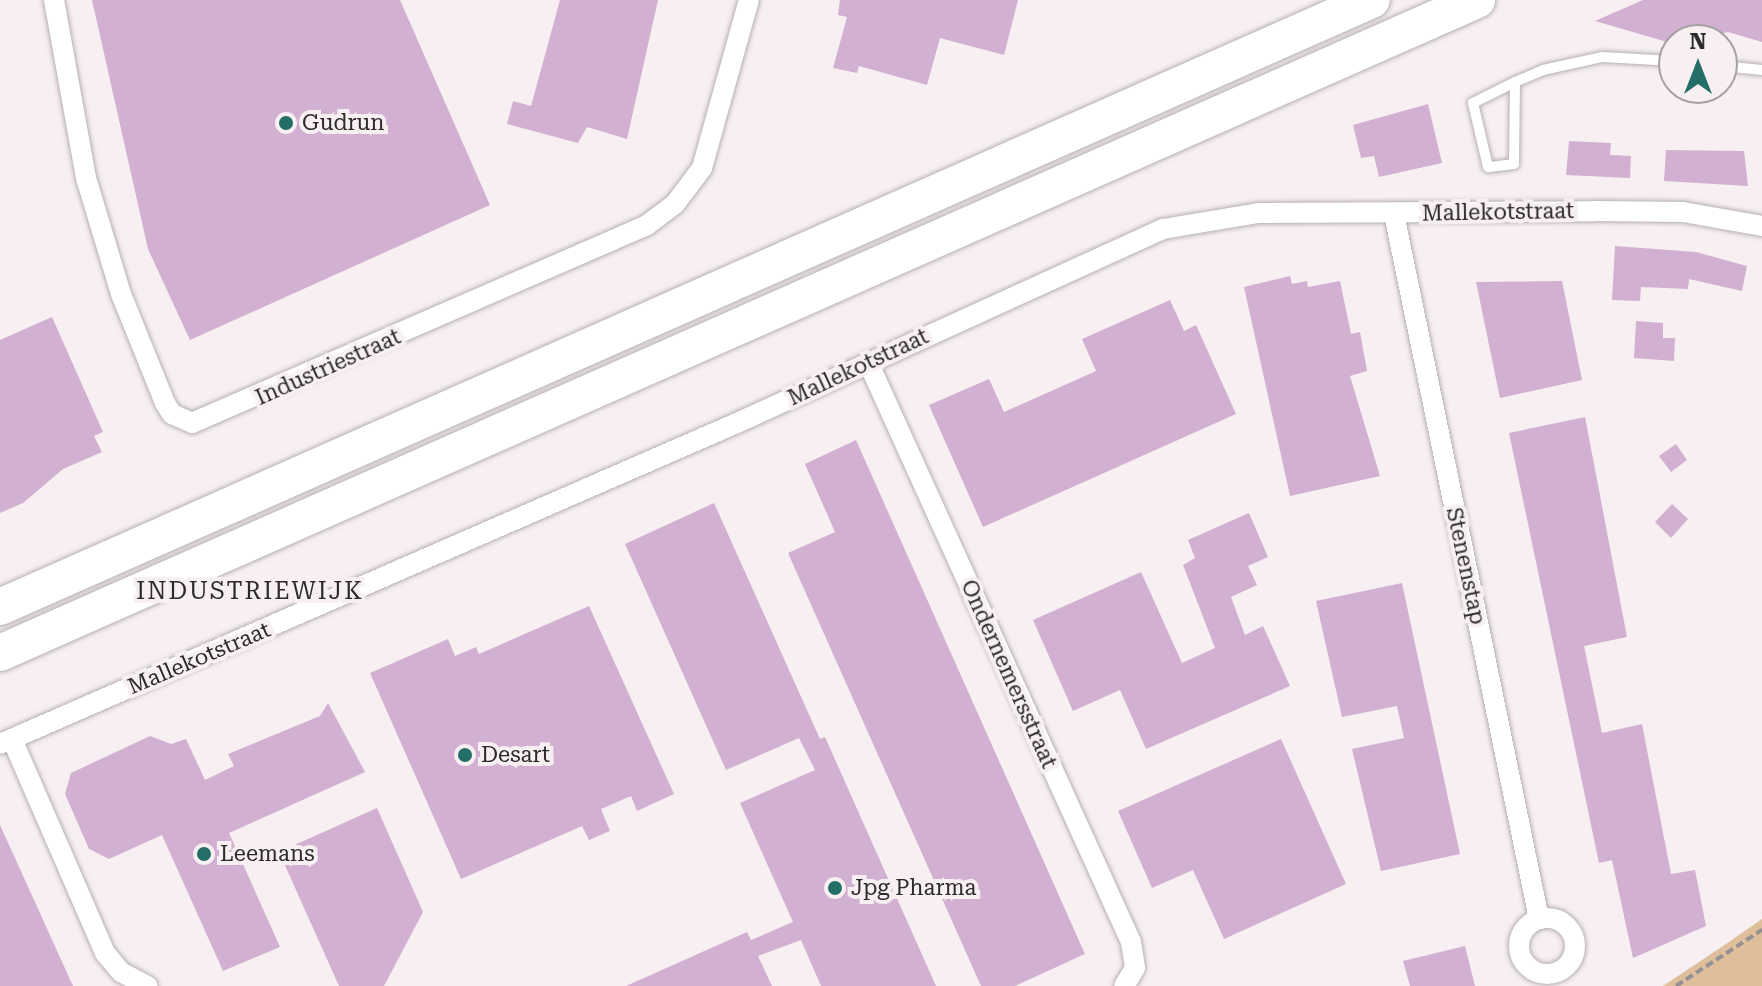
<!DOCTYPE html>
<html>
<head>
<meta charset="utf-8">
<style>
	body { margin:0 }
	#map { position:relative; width:1762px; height:986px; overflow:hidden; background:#f7eff1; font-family:"Roboto Serif",serif }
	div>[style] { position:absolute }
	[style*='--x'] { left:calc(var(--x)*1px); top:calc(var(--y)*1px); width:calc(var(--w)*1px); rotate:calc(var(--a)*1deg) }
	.green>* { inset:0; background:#debe9b }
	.building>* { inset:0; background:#d2b0d2 }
	.path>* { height:4px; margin-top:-2px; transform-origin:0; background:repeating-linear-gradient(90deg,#969192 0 8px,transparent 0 12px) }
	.roads { filter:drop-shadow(0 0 2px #b7b0b2) drop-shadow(0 0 2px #b7b0b2) }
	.lane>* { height:10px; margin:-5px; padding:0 5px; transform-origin:5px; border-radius:5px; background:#fff }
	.street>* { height:20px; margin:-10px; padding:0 10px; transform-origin:10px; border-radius:10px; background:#fff }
	.street>.ring { margin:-10px; padding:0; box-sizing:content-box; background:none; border:20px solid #fff; border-radius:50% }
	.highway>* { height:36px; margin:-18px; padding:0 18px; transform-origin:18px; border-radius:18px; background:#fff }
	.dots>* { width:22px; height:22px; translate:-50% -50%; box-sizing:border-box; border:4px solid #f7eff1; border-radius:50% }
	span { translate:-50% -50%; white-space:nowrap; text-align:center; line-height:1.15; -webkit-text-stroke:8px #f7eff1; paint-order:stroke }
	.poi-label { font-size:22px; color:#2d2a2b }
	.left { translate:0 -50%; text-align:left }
	.street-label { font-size:22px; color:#2d2a2b }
	.neighbourhood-label { font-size:24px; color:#2d2a2b; letter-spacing:2px }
	.north { position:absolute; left:1658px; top:24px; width:80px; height:80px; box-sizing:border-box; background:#f7eff1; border:2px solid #a6a0a2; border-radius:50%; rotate:0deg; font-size:22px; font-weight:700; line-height:32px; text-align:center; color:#2d2a2b }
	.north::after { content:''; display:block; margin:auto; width:28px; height:36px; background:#246e68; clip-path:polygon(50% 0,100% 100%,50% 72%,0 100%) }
</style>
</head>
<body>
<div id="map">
	<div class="green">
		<div style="clip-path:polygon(1762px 919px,1762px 986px,1663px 986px,1726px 944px)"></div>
	</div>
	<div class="building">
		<div style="clip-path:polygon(92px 0,400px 0,490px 205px,190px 340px,148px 249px)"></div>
		<div style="clip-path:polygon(560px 0,658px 0,627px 139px,587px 127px,578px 143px,507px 124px,513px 101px,531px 106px)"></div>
		<div style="clip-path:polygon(840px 0,1018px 0,1004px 55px,940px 38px,927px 85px,859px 66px,857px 73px,833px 68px,847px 17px,838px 15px)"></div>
		<div style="clip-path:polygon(1643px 0,1762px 0,1762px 42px,1728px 32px,1674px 44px,1595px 21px)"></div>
		<div style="clip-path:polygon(1428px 104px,1442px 163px,1379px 177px,1374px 156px,1361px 158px,1353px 125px)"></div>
		<div style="clip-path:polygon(1569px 141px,1611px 143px,1610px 155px,1631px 156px,1630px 178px,1566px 175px)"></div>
		<div style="clip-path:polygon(1666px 150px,1744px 151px,1748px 186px,1664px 181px)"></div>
		<div style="clip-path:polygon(1615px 246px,1696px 252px,1747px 266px,1742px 291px,1689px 279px,1688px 289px,1641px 287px,1640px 301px,1612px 300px)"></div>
		<div style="clip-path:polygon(1290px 276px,1292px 284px,1307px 281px,1308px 287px,1340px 281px,1351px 334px,1360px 332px,1367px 371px,1350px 376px,1380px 476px,1290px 496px,1244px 287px)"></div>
		<div style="clip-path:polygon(1562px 281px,1582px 380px,1500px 398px,1476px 282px)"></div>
		<div style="clip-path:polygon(1170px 300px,1184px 331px,1196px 325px,1236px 414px,983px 527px,929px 405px,989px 379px,1004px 412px,1096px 371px,1082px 339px)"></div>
		<div style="clip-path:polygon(52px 317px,103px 432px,94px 436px,102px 452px,63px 469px,23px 503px,0 513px,0 340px)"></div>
		<div style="clip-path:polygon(1636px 321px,1663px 323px,1663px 338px,1675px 338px,1674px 361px,1634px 358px)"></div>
		<div style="clip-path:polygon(1585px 417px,1627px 637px,1584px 646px,1602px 733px,1642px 724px,1671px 874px,1695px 870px,1706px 926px,1633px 958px,1612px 860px,1599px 863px,1509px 433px)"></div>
		<div style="clip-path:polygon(856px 440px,1085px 954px,1015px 986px,981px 986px,788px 553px,835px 532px,805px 464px)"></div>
		<div style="clip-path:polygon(1676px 444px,1687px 460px,1671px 472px,1659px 456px)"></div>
		<div style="clip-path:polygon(714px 503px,820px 739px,825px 737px,936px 986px,821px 986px,801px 940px,758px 956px,772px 986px,626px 986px,747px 932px,751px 940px,793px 922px,740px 803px,815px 770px,799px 738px,726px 770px,625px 544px)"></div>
		<div style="clip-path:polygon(1672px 504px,1688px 519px,1671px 538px,1655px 522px)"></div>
		<div style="clip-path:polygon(1249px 513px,1268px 557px,1248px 566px,1257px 585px,1231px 597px,1245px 635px,1263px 626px,1290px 686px,1146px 749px,1120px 690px,1073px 711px,1033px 620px,1141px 572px,1182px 663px,1215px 648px,1183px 565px,1195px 558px,1188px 540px)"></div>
		<div style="clip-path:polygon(1402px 583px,1460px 854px,1381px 871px,1352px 749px,1404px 738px,1397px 706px,1342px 717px,1316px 601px)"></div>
		<div style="clip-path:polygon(589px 606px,674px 794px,637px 811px,631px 796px,601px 809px,610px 831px,589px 840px,582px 826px,461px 879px,370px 673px,448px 639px,455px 656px,476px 647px,479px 654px)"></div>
		<div style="clip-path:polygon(328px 703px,365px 772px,229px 833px,280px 947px,223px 971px,162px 835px,109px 859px,89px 849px,65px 794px,71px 773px,150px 736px,171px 744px,186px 739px,205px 780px,234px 766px,228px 754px,320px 716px)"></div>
		<div style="clip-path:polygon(1281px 739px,1346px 884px,1224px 939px,1193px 870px,1152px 888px,1118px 811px)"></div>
		<div style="clip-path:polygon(377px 808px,423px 912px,384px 986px,339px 986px,279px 852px)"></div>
		<div style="clip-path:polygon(0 825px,73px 986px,0 986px)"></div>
		<div style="clip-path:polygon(1465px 946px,1475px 986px,1410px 986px,1403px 961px)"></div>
	</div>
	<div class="path">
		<div style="--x:1676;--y:986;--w:103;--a:-33.1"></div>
	</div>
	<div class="roads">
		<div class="lane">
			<div style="--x:1722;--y:66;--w:40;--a:5.7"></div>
			<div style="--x:1515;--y:82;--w:82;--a:90.7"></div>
			<div style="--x:1514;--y:164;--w:26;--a:173"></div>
			<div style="--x:1488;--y:167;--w:66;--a:-103.2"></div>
			<div style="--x:1473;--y:103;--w:47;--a:-26.6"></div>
			<div style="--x:1515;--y:82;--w:30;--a:-23"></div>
			<div style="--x:1543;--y:70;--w:60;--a:-12.4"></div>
			<div style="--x:1602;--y:57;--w:72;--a:3.2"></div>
		</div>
		<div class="street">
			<div style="--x:54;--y:0;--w:181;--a:79.8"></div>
			<div style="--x:86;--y:178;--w:121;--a:73.2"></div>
			<div style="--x:121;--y:294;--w:118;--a:68"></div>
			<div style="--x:165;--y:403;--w:13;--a:58"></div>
			<div style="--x:172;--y:414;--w:22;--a:24"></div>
			<div style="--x:192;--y:423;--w:496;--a:-23.5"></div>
			<div style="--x:647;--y:225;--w:35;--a:-37"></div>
			<div style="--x:675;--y:204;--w:45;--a:-53.1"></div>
			<div style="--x:702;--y:168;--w:174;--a:-74.4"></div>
			<div style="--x:1394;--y:214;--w:720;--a:78.38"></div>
			<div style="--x:868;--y:362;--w:637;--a:65.61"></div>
			<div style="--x:1131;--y:942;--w:26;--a:81"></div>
			<div style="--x:1135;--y:968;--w:21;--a:121"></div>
			<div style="--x:12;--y:739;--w:233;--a:66.5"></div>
			<div style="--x:105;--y:953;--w:25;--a:50"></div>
			<div style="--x:121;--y:972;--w:30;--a:28"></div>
			<div style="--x:0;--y:744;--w:804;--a:-23.54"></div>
			<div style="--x:737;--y:423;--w:468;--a:-24.5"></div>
			<div style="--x:1163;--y:229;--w:97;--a:-9.5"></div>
			<div style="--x:1259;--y:213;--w:337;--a:-0.3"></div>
			<div style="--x:1596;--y:211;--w:87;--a:0.7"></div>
			<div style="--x:1683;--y:212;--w:80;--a:10"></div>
			<div class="ring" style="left:1519px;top:918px;width:36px;height:36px"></div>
		</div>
		<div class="highway">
			<div style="--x:0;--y:607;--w:1500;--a:-23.87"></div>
			<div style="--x:0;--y:653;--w:1615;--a:-23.85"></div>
		</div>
	</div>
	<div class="dots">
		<div style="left:286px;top:123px;background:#246e68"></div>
		<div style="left:465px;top:755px;background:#246e68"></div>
		<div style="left:204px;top:854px;background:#246e68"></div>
		<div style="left:835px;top:888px;background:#246e68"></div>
	</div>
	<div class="poi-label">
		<span class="left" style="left:302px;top:123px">Gudrun</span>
		<span class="left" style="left:481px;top:755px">Desart</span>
		<span class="left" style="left:220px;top:854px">Leemans</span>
		<span class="left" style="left:851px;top:888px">Jpg Pharma</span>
	</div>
	<div class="street-label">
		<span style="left:1498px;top:212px;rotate:-1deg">Mallekotstraat</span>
		<span style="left:328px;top:367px;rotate:-24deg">Industriestraat</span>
		<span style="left:858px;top:367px;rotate:-25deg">Mallekotstraat</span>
		<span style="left:1466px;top:566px;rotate:78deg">Stenenstap</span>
		<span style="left:199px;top:658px;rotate:-23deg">Mallekotstraat</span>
		<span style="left:1009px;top:674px;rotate:66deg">Ondernemersstraat</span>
	</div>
	<div class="neighbourhood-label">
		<span style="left:250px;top:592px">INDUSTRIEWIJK</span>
	</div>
	<div class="north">N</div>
</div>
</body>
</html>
